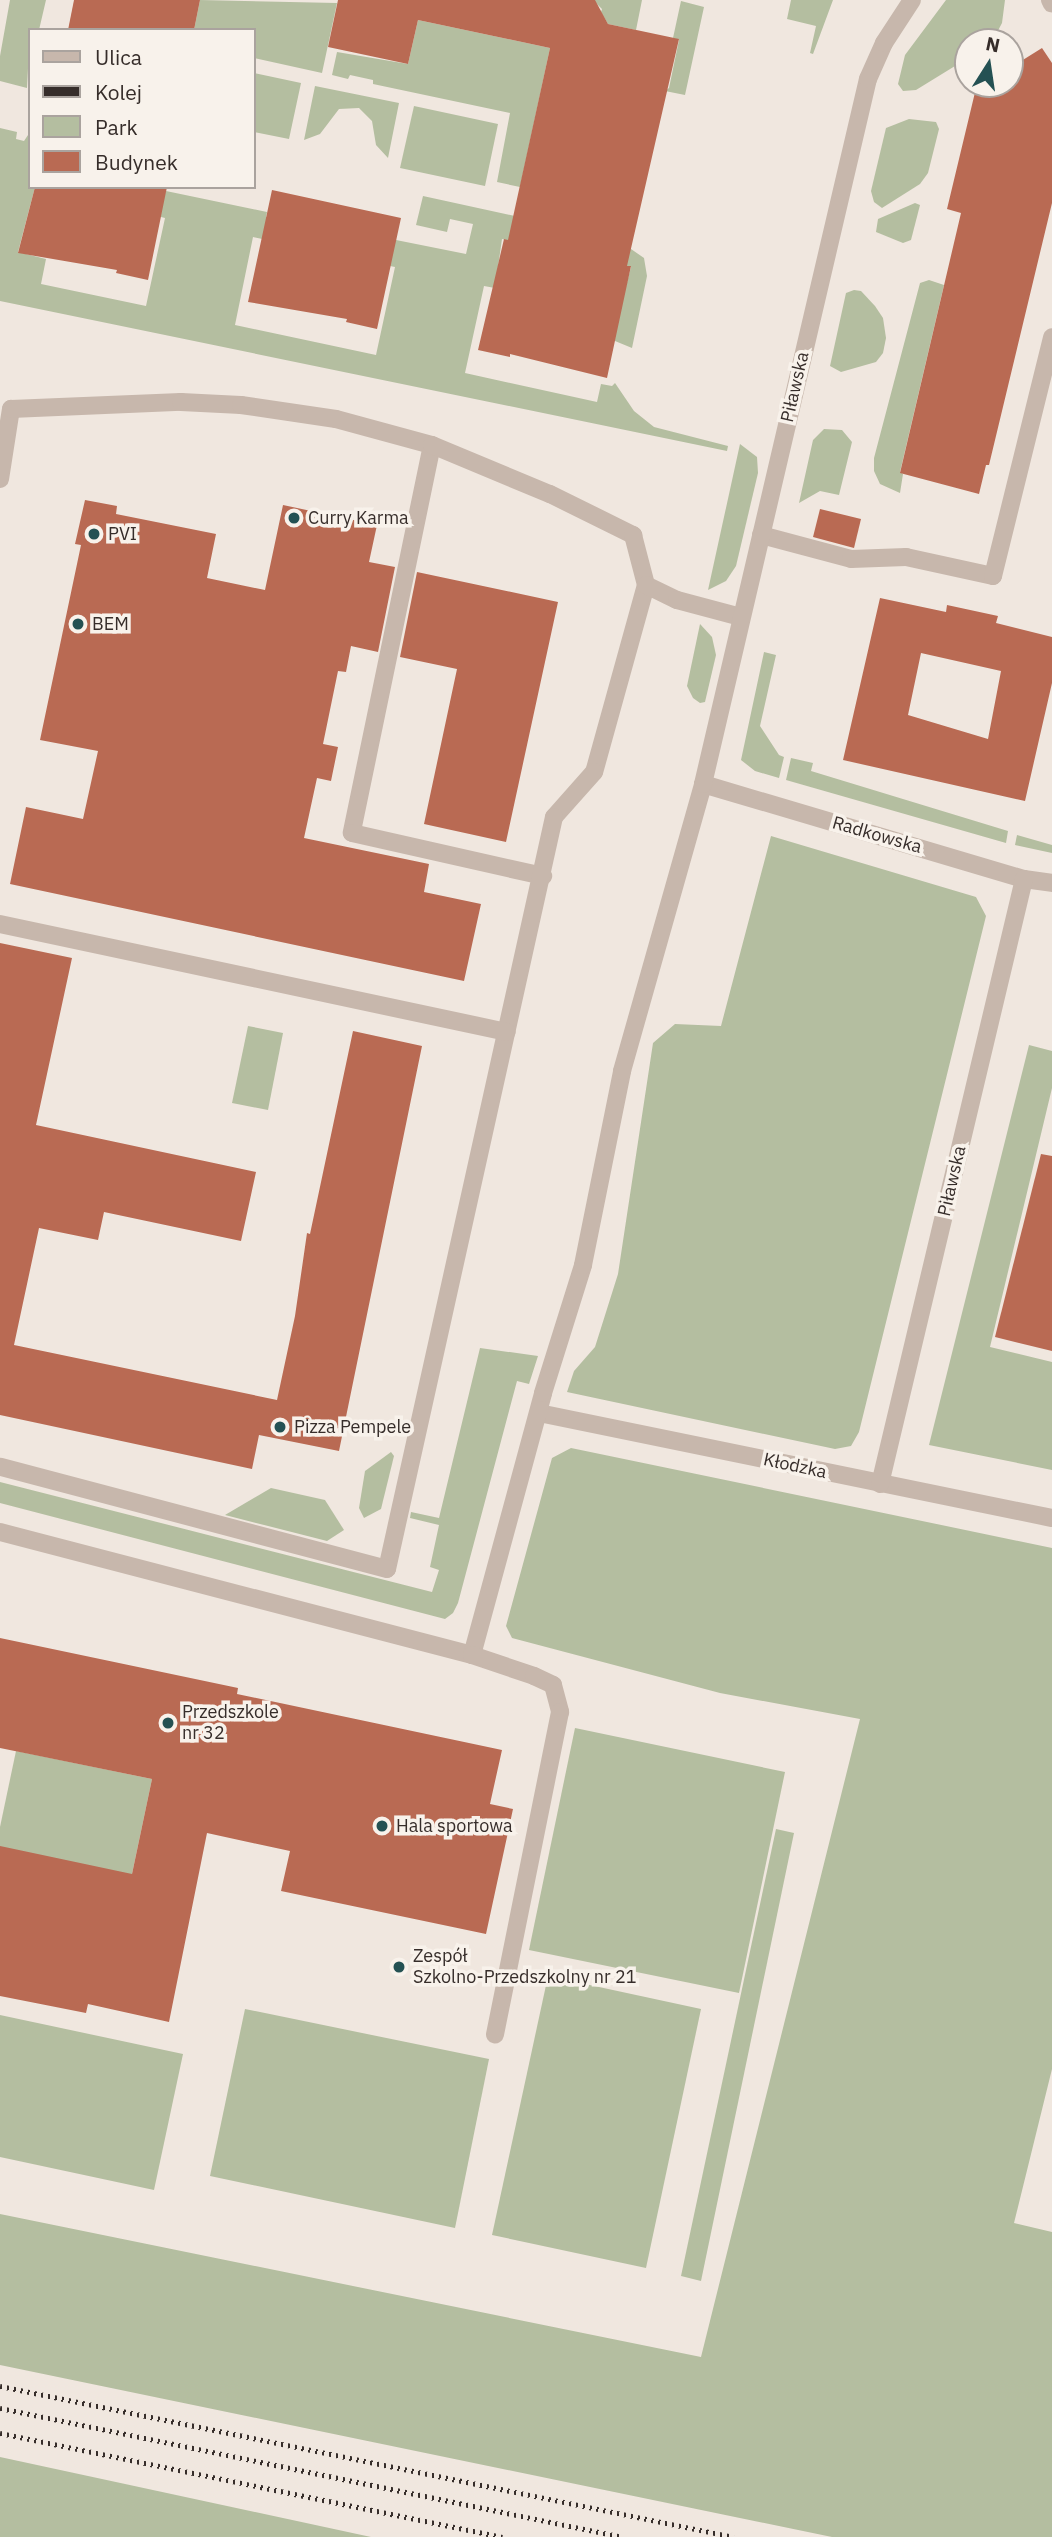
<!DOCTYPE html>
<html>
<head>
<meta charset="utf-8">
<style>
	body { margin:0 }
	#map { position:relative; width:1052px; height:2537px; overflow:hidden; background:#f0e7df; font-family:"IBM Plex Sans",sans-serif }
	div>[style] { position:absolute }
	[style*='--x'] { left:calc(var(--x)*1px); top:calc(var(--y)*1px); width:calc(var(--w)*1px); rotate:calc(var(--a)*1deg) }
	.green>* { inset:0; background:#b4bea0 }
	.building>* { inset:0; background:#b96a53 }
	.minor>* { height:18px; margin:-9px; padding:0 9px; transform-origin:9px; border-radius:9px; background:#c7b7ac }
	.rail>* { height:5px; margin-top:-2.5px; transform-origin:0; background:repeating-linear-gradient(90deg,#362d2a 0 2px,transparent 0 7px) }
	.dots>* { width:19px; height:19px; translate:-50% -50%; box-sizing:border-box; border:4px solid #f8f2eb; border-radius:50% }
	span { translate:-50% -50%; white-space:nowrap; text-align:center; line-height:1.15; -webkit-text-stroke:7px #f8f2eb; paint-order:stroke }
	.street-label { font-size:18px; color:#362d2a }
	.poi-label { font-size:18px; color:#362d2a }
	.left { translate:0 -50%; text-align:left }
	.legend { position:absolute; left:28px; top:28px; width:228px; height:161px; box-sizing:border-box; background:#f8f2eb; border:2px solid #aaa39e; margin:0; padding:9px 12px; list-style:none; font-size:21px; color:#362d2a }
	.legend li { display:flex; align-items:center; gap:14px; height:35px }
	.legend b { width:35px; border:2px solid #aaa39e }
	.north { position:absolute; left:954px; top:28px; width:70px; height:70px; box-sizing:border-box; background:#f8f2eb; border:2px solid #aaa39e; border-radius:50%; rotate:12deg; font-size:19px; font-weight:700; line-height:28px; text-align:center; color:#362d2a }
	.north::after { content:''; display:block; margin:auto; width:24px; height:32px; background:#245153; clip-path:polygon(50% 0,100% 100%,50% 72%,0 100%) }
</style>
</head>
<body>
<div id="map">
	<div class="green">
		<div style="clip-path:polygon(10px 0,46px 0,39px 30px,30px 30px,27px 88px,0 81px,0 56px)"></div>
		<div style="clip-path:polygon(200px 0,337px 3px,322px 73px,254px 58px,254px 30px,194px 30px)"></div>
		<div style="clip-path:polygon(593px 0,642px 0,636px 30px,608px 24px,601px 12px,602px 9px)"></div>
		<div style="clip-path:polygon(791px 0,833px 0,813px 54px,810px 53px,816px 26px,787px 19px)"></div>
		<div style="clip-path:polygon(946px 0,1005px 0,1002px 23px,992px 42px,968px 42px,968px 58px,916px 90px,903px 91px,898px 84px,905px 55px)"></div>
		<div style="clip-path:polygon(681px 1px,704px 7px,685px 95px,665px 91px,669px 88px,679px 40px,673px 38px)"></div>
		<div style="clip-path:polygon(418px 20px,550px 48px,520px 187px,497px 182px,510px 113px,373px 84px,373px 80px,350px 75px,348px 79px,332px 75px,337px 52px,408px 64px)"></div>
		<div style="clip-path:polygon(254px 73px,301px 83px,289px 139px,254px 132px)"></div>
		<div style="clip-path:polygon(315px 86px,399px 103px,388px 158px,376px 145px,372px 121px,359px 108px,339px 109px,320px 134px,304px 140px)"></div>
		<div style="clip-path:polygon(414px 106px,498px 124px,485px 186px,400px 168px)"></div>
		<div style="clip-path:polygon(909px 119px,936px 122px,939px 129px,928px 173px,920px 184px,882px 208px,874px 202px,871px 191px,886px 128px)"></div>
		<div style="clip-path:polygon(0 128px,17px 132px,16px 139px,24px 141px,30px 132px,30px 187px,35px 187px,18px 252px,46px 259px,41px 284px,146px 306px,165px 218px,157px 216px,166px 191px,267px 212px,266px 217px,272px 219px,267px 240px,253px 237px,235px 325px,376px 355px,395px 267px,385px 265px,396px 240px,466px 254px,473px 224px,450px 219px,447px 232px,416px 225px,423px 196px,552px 224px,547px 249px,502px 239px,495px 288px,484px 286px,465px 373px,597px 402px,601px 384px,612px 386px,615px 383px,634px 411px,654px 427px,728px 446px,727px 451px,0 301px)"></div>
		<div style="clip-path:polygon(915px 203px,920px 205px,911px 240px,903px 243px,876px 232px,878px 219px)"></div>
		<div style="clip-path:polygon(631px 249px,644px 258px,647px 276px,632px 348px,615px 341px,613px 336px,631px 267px,596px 259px)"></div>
		<div style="clip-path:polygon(929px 280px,944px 285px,900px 472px,903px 474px,900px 493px,880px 484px,874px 471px,874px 458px,920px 283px)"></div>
		<div style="clip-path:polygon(854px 290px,861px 291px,875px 306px,883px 318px,886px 338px,883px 353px,876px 362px,841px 372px,830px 366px,846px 293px)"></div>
		<div style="clip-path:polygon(824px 429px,842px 430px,852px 442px,839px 495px,820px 491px,799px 503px,813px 440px)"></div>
		<div style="clip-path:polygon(740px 444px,757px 457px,758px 473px,736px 566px,726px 581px,708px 590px)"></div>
		<div style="clip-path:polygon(700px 624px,712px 637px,716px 655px,705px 702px,700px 703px,693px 698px,687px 686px)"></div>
		<div style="clip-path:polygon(764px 652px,776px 655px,760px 726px,779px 755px,784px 757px,779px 778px,755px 771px,741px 760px)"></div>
		<div style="clip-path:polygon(791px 758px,813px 763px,811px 771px,1008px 831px,1006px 843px,786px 780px)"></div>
		<div style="clip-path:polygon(1017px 835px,1052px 845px,1052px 853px,1015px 845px)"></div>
		<div style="clip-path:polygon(771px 836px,976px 897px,986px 916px,859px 1432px,851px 1446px,835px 1449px,567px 1392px,574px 1371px,595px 1347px,618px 1274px,653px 1043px,675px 1024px,721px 1026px)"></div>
		<div style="clip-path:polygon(248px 1026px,283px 1033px,268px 1110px,232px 1103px)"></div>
		<div style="clip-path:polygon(1029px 1045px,1052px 1051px,1052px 1088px,990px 1347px,1052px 1362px,1052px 1470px,929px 1445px)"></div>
		<div style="clip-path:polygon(480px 1348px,538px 1356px,529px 1384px,517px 1381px,458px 1603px,453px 1613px,445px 1619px,0 1503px,0 1482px,432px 1592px,439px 1570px,430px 1567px,439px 1525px,410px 1518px,411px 1512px,439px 1518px)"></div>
		<div style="clip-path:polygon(571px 1448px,1052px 1548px,1052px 2069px,1014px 2223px,1052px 2232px,1052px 2537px,832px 2537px,0 2365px,0 2214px,701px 2357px,860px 1719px,720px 1693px,512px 1638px,506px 1626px,552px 1458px)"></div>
		<div style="clip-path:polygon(391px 1452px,394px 1456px,381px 1509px,364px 1518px,359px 1508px,365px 1471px)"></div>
		<div style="clip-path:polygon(271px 1488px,325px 1500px,344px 1530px,327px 1541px,225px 1515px)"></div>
		<div style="clip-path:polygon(575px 1728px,785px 1772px,739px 1993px,529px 1950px)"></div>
		<div style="clip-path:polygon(16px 1751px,152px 1779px,129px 1888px,0 1868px,0 1827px)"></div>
		<div style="clip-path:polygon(776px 1829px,794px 1833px,701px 2281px,681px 2276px)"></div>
		<div style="clip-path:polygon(548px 1976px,701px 2009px,646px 2268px,492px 2235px)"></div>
		<div style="clip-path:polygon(245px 2009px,489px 2059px,455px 2228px,210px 2176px)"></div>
		<div style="clip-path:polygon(0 2015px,183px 2054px,154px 2190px,0 2157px)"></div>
		<div style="clip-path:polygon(0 2457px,371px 2537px,0 2537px)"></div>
	</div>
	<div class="building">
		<div style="clip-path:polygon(74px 0,200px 0,194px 30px,68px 30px)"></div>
		<div style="clip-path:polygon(338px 0,595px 0,608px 24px,679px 39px,627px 266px,631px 266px,607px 378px,510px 354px,510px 357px,478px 350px,504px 239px,508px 240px,550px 48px,418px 20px,408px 64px,328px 47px)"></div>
		<div style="clip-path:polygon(1042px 48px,1052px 63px,1052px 203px,989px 465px,986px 465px,979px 494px,900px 473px,961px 213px,947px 209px,977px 84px,1010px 84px,1010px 68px)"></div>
		<div style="clip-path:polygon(35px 187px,167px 187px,148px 280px,116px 273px,117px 270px,18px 253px)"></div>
		<div style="clip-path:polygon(272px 190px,401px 218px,377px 329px,346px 322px,347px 319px,248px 302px)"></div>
		<div style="clip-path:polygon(85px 500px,117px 506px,116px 514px,216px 534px,207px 578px,265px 590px,283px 505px,377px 525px,369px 562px,395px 567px,378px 652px,351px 646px,346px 672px,338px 671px,323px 744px,338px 747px,331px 781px,317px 778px,304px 838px,429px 864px,424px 892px,481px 904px,464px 981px,10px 884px,26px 807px,83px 819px,98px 751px,40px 740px,81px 545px,75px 544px)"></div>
		<div style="clip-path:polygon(820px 509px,861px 519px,854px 548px,813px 537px)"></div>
		<div style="clip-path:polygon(417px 572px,558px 602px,506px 842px,424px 824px,457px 669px,400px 657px)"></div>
		<div style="clip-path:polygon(evenodd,880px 598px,946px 612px,947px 605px,998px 616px,996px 623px,1052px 637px,1052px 683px,1025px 801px,843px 760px,880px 598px,921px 653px,1001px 671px,988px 739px,908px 715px,921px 653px)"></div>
		<div style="clip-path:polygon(0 943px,72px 958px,36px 1125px,256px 1172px,241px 1241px,104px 1212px,98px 1240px,39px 1228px,14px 1345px,277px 1400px,295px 1316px,307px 1233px,310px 1234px,353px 1031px,422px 1046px,339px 1451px,259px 1435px,252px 1469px,0 1415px)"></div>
		<div style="clip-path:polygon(1041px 1154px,1052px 1156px,1052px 1351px,995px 1337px)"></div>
		<div style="clip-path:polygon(0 1638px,238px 1688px,237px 1694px,502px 1750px,490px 1804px,513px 1809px,486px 1934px,281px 1891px,290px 1851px,207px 1833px,169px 2022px,88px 2004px,86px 2013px,0 1996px,0 1846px,132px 1874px,152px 1779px,0 1748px)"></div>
	</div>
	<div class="minor">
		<div style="--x:1050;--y:0;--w:4;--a:63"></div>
		<div style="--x:432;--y:445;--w:396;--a:101.7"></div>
		<div style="--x:352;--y:833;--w:196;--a:12.7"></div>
		<div style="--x:0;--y:479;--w:71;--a:-81.1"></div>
		<div style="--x:11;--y:409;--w:170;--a:-2.4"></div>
		<div style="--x:181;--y:402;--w:60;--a:2.9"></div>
		<div style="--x:241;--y:405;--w:96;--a:8.4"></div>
		<div style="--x:336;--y:419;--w:99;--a:15.2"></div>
		<div style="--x:432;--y:445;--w:128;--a:22.6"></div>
		<div style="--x:550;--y:494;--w:93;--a:26.3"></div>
		<div style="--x:633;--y:535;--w:52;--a:75.4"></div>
		<div style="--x:646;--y:585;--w:194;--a:105.5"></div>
		<div style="--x:594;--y:772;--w:60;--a:131.6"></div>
		<div style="--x:554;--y:817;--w:770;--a:102.52"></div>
		<div style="--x:387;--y:1569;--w:400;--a:-165.2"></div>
		<div style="--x:761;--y:535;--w:93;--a:14.9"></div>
		<div style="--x:851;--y:559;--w:55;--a:-2.1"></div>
		<div style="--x:906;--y:557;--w:89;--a:12.3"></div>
		<div style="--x:993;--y:576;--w:246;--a:-76.1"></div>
		<div style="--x:646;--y:585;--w:34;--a:26"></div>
		<div style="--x:677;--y:600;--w:66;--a:14.9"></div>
		<div style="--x:703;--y:784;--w:335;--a:16.5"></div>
		<div style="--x:1024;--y:879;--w:28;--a:8"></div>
		<div style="--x:0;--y:924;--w:518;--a:12.03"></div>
		<div style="--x:539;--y:1413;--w:524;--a:11.57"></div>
		<div style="--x:880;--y:1484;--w:622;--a:-76.61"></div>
		<div style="--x:0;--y:1532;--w:488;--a:14.6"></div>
		<div style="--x:472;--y:1655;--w:271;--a:-74.8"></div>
		<div style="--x:543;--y:1393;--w:134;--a:-72.6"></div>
		<div style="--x:583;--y:1265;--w:198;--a:-78.6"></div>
		<div style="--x:622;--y:1071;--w:298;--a:-74.2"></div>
		<div style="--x:703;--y:784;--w:724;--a:-76.83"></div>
		<div style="--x:868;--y:79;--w:39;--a:-66"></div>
		<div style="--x:884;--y:43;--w:51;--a:-56.9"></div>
		<div style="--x:472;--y:1655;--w:65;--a:18.7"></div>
		<div style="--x:534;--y:1676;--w:21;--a:25"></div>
		<div style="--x:553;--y:1685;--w:28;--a:75"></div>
		<div style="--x:560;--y:1712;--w:329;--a:101.4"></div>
	</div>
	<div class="rail">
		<div style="--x:0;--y:2386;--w:749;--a:11.62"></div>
		<div style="--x:0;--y:2408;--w:636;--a:11.7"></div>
		<div style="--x:0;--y:2433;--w:513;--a:11.7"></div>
	</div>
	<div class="dots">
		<div style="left:294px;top:518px;background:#245153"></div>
		<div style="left:94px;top:534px;background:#245153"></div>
		<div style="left:78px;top:624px;background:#245153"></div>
		<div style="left:280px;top:1427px;background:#245153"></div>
		<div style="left:168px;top:1723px;background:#245153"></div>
		<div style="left:382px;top:1826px;background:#245153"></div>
		<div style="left:399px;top:1967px;background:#245153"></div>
	</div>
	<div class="street-label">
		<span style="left:795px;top:387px;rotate:-77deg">Piławska</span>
		<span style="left:877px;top:835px;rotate:16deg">Radkowska</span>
		<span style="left:952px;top:1181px;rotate:-77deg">Piławska</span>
		<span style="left:795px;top:1466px;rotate:12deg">Kłodzka</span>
	</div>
	<div class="poi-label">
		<span class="left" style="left:308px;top:518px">Curry Karma</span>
		<span class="left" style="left:108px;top:534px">PVI</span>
		<span class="left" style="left:92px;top:624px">BEM</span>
		<span class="left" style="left:294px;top:1427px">Pizza Pempele</span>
		<span class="left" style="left:182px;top:1723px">Przedszkole<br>nr 32</span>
		<span class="left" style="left:396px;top:1826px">Hala sportowa</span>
		<span class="left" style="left:413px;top:1967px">Zespół<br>Szkolno-Przedszkolny nr 21</span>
	</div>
	<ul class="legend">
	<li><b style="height:9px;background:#c7b7ac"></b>Ulica</li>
	<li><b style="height:9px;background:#362d2a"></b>Kolej</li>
	<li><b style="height:19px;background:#b4bea0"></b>Park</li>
	<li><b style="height:19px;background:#b96a53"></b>Budynek</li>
	</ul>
	<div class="north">N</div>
</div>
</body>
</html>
